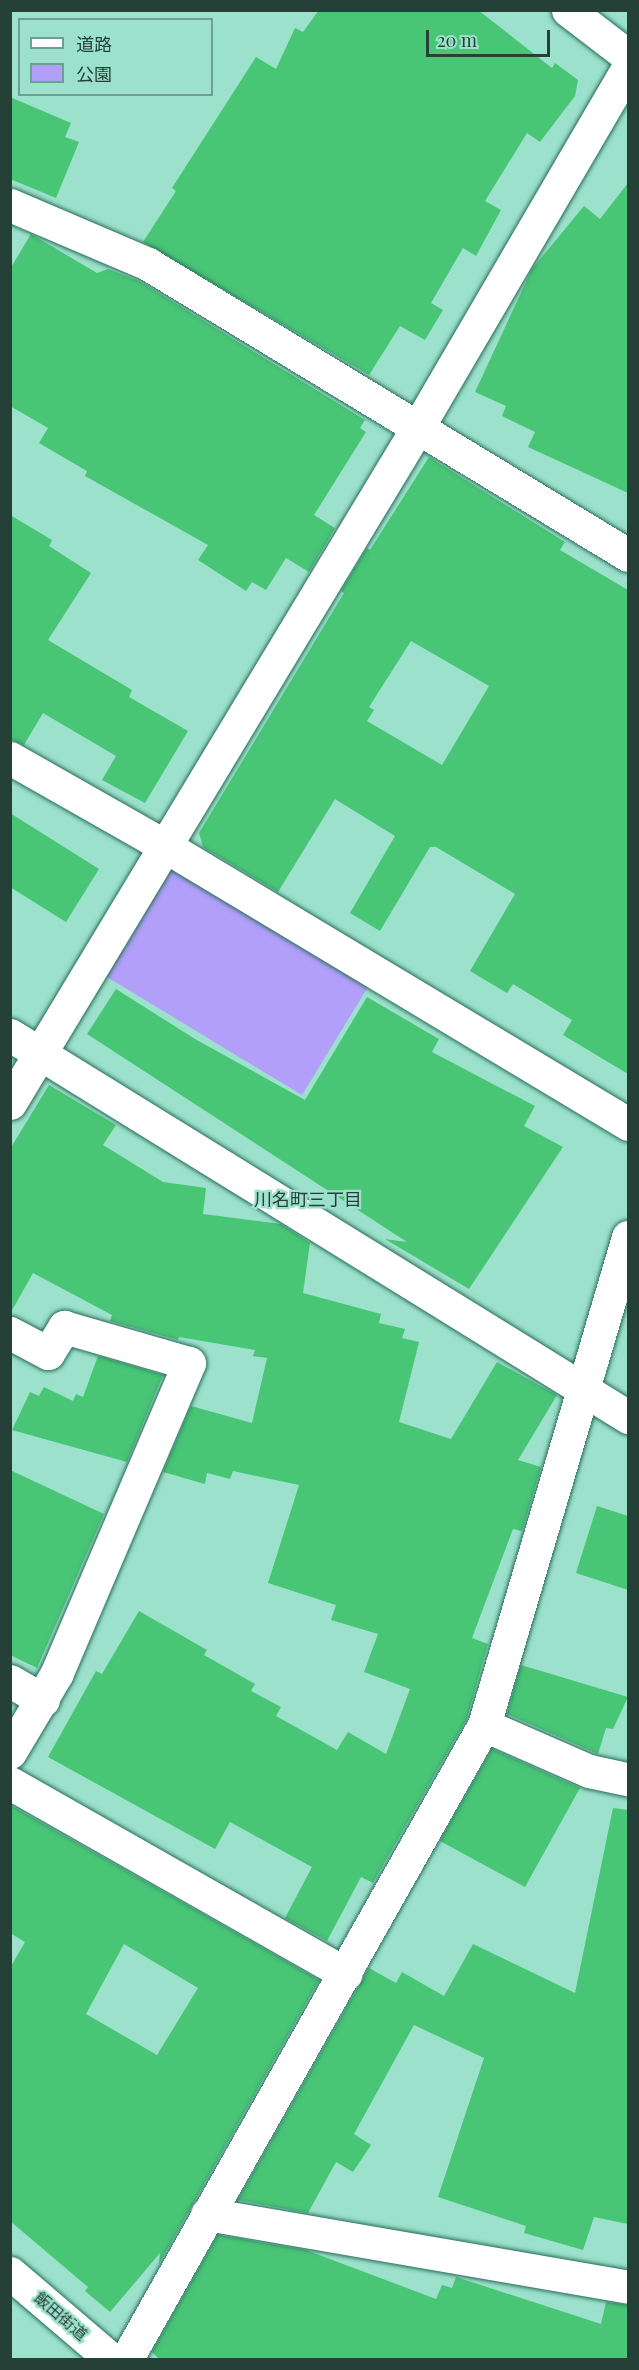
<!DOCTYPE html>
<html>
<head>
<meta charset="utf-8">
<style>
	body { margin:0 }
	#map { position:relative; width:639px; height:2370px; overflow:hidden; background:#9ce1cb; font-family:"Playfair Display","Noto Sans JP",serif }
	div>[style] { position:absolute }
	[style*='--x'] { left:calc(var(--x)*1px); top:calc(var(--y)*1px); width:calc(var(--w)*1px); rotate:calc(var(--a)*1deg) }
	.green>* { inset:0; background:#b19ffa }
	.building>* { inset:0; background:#49c576 }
	.roads { filter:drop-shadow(0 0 2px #276d5a) drop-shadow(0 0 2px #276d5a) }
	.minor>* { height:33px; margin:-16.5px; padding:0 16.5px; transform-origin:16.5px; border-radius:16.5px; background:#fff }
	.major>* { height:33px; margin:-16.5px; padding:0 16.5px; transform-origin:16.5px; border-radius:16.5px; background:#fff }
	.highway>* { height:33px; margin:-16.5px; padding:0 16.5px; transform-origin:16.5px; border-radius:16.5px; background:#fff }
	span { translate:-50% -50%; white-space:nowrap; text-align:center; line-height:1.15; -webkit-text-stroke:4.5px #9ce1cb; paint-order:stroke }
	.street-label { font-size:16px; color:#244037 }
	.neighbourhood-label { font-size:18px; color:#244037 }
	.frame { position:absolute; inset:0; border:12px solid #244037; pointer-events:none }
	.legend { position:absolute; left:18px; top:18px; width:195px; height:78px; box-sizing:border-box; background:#9ce1cb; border:2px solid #6ca190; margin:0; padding:8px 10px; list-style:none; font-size:18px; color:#244037 }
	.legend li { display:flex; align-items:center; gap:12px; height:30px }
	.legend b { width:30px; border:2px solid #6ca190 }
	.scale { position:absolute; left:426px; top:30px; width:124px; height:27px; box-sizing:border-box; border:3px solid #244037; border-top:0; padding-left:8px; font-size:18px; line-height:21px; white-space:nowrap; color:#244037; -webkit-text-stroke:4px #9ce1cb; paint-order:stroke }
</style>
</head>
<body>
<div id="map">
	<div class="green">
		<div style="clip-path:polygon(172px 869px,368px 987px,302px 1095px,107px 977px)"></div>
	</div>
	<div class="building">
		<div style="clip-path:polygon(319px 10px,478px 10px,552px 68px,555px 63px,578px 80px,575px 96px,540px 142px,527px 133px,485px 201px,501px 210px,476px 256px,463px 248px,431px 303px,443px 310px,425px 340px,400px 326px,369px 375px,143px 242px,176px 191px,172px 188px,256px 57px,276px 69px,295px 28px,303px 32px)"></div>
		<div style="clip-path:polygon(10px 97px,71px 123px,65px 137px,79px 142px,56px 198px,10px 179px)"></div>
		<div style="clip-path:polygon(628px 183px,628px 493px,528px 447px,535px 432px,502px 416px,506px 406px,475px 392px,532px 269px,584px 206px,600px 219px)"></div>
		<div style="clip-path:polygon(31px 234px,97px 273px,108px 269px,139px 281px,365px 420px,360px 428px,366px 432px,314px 515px,335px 528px,309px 572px,286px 558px,266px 590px,252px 582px,246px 591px,198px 560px,208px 545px,85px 476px,87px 471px,39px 443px,48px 428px,10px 406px,10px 269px)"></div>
		<div style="clip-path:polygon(evenodd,429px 457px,565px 542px,560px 550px,628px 590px,628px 1074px,563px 1035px,572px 1020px,513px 984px,507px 993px,470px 971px,515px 894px,436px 847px,430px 847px,380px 931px,350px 913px,395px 836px,335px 799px,278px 892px,203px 847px,199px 833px,344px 593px,341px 591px,367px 548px,370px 550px,429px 457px,411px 641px,489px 686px,442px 765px,367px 721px,374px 710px,369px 707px,411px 641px)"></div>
		<div style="clip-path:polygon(10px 515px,52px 540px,49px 546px,91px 573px,48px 640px,132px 690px,129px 697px,188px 731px,145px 803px,102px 780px,116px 756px,43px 713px,24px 745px,10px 739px)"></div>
		<div style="clip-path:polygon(10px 813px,99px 869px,66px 922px,10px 887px)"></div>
		<div style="clip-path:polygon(116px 989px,195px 1039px,305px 1100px,367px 997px,439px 1039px,432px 1052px,535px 1106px,524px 1126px,563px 1147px,469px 1289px,385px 1239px,407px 1242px,87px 1034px)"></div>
		<div style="clip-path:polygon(49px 1085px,116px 1125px,103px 1145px,163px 1182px,206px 1188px,203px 1214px,281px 1224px,310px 1243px,303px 1293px,381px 1314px,379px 1323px,405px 1329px,402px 1338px,419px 1342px,399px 1422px,451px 1439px,497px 1362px,557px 1395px,518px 1460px,541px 1467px,522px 1531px,513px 1529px,472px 1638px,488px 1644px,467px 1718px,373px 1883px,361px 1877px,327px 1941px,285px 1918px,312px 1867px,230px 1822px,215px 1849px,48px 1757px,96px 1671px,102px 1674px,139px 1611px,207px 1650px,204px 1655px,255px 1684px,251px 1691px,281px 1707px,276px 1716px,337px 1750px,348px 1732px,386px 1754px,410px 1689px,364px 1672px,378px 1634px,331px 1620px,336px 1605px,268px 1583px,299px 1485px,233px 1471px,230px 1479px,207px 1473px,205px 1484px,163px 1472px,191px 1406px,252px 1423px,267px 1358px,253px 1356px,255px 1350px,179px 1337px,178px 1340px,110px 1321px,112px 1315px,33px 1273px,10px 1314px,10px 1149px)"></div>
		<div style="clip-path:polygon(98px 1356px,163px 1375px,127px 1462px,12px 1430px,30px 1392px,39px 1396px,44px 1387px,73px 1401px,76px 1394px,83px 1397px)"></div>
		<div style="clip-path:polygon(10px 1470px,104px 1514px,37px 1668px,10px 1655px)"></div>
		<div style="clip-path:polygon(597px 1506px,628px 1516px,628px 1590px,576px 1573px)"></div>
		<div style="clip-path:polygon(521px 1665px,628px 1697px,613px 1729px,606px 1728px,598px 1754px,507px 1714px)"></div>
		<div style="clip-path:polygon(492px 1749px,580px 1788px,525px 1887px,440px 1841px)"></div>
		<div style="clip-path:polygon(evenodd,10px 1805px,319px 1980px,159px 2264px,160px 2253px,110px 2312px,85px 2291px,88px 2287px,10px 2221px,10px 1968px,25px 1942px,10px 1933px,10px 1805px,124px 1944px,198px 1988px,157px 2055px,86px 2014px,124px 1944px)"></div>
		<div style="clip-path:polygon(613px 1808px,628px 1810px,628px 2224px,594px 2217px,583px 2250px,524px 2233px,526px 2226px,438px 2197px,484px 2058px,414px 2025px,354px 2134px,371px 2145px,353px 2172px,336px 2162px,308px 2213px,238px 2200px,369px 1968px,396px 1983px,402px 1972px,444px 1996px,473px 1944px,575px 1993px)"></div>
		<div style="clip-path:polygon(218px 2235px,306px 2250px,436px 2299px,442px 2285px,452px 2288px,456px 2277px,601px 2324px,606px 2302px,628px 2305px,628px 2360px,160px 2360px,152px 2352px)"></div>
	</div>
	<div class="roads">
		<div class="minor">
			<div style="--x:10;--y:205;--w:150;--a:23.1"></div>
			<div style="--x:148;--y:264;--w:561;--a:31.23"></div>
			<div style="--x:10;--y:758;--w:178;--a:29.6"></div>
			<div style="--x:165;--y:846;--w:540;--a:30.98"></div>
			<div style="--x:10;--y:1035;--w:727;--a:31.72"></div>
			<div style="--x:10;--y:1103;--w:790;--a:-58.89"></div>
			<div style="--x:418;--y:427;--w:417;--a:-59.7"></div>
			<div style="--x:10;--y:1333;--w:43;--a:27.8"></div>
			<div style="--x:48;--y:1353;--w:31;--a:-58"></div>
			<div style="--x:64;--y:1327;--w:130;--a:16.1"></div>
			<div style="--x:189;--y:1363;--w:337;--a:113.1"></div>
			<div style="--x:57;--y:1673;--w:92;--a:120.7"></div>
			<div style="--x:10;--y:1681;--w:38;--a:30"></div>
			<div style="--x:484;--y:1725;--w:115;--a:23.7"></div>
			<div style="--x:589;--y:1771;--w:40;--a:12"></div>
			<div style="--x:10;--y:1783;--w:386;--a:29.6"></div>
			<div style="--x:207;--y:2214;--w:427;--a:9.8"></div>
			<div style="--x:126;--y:2360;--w:729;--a:-60.59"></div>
			<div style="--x:484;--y:1725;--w:509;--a:-73.56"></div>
		</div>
		<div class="major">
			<div style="--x:10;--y:2273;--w:134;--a:40.5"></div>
		</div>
		<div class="highway">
			<div style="--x:568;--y:10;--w:76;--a:37.5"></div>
		</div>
	</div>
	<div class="street-label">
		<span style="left:61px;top:2316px;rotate:41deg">飯田街道</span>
	</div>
	<div class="neighbourhood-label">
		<span style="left:308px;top:1199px">川名町三丁目</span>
	</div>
	<div class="frame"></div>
	<ul class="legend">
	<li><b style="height:8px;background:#fff"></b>道路</li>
	<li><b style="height:16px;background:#b19ffa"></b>公園</li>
	</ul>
	<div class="scale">20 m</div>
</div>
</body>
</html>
